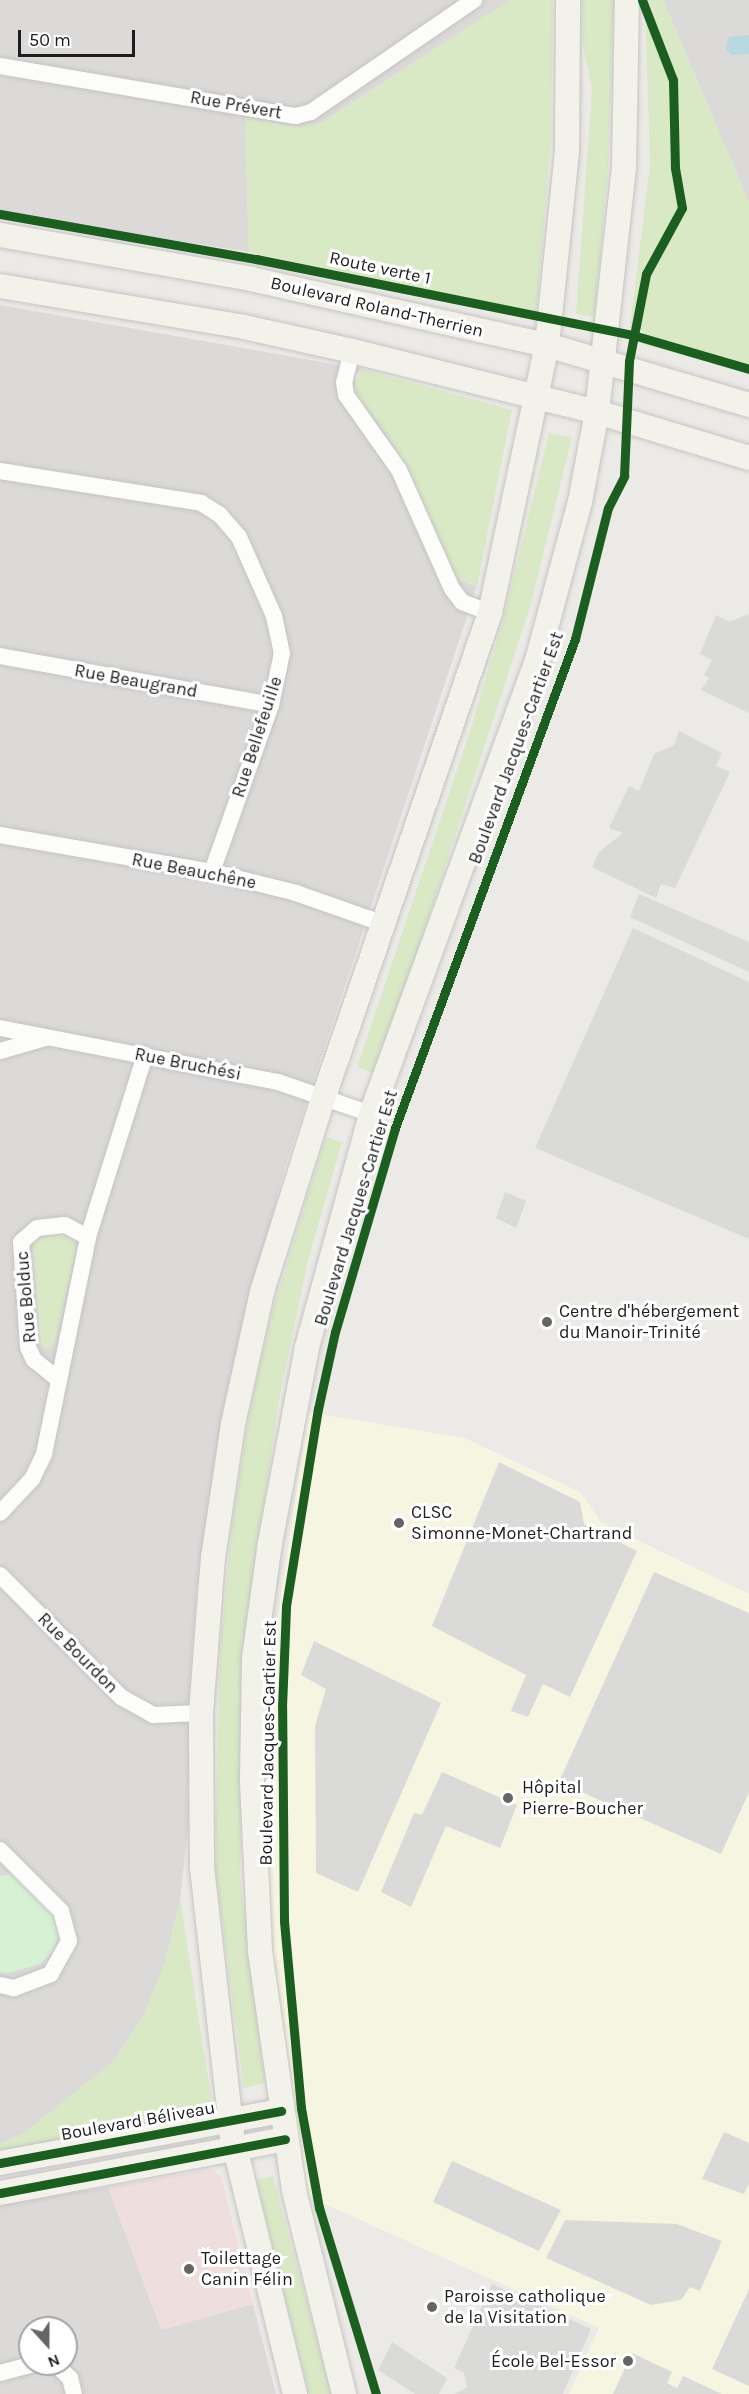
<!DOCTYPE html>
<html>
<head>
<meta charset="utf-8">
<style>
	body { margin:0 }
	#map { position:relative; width:749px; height:2394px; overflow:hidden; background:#eceae7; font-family:Karla,sans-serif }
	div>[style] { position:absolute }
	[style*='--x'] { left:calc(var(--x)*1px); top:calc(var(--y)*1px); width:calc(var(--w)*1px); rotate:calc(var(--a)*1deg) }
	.residential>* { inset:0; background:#dbdad8 }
	.commercial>* { inset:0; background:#eededd }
	.education>* { inset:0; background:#f6f5e2 }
	.religious>* { inset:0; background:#dadad8 }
	.grass>* { inset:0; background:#d9e9c6 }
	.park>* { inset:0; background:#d5f2d4 }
	.water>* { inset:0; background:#bad8df }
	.roads { filter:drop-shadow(0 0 2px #c5c4c3) drop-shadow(0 0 2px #c5c4c3) }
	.street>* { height:16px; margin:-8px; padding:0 8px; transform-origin:8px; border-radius:8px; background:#fcfcfb }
	.secondary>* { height:24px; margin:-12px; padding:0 12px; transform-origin:12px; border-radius:12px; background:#f3f2ea }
	.cycleway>* { height:9px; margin:-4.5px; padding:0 4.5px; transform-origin:4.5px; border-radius:4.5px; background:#1b5e20 }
	.dots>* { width:16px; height:16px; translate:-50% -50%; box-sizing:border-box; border:3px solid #fff; border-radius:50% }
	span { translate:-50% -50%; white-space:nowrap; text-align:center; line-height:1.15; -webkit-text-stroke:6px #fff; paint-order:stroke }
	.street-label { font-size:18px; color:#1e1e1e }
	.poi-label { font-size:18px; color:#1e1e1e }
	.left { translate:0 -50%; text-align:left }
	.right { translate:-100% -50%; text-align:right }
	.north { position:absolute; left:18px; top:2316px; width:60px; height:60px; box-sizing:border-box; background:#fff; border:2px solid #a5a5a5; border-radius:50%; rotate:159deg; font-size:16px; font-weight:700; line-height:24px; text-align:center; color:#1e1e1e }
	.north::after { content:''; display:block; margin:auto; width:21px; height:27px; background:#666564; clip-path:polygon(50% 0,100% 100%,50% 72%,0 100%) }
	.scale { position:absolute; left:18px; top:30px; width:117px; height:27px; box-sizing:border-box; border:3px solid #1e1e1e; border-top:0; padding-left:8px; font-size:18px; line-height:21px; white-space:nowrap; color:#1e1e1e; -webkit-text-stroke:4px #fff; paint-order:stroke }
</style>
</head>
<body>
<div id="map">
	<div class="residential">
		<div style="clip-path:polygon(0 0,510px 0,321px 123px,299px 127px,245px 118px,249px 252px,0 213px)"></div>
		<div style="clip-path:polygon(663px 0,749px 0,749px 202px)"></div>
		<div style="clip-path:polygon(0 305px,362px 369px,355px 376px,360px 402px,379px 422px,398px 453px,456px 579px,477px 586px,285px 1167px,253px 1288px,197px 1588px,190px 1683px,188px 1830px,180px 1899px,165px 1963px,143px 2017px,114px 2061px,23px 2134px,0 2144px,0 1972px,8px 1973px,14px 1874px,0 1876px)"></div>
		<div style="clip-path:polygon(evenodd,108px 2187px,161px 2329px,253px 2304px,276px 2394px,0 2394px,0 2205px,108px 2187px,30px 2328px,66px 2328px,66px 2364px,30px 2364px,30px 2328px)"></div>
	</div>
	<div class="commercial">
		<div style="clip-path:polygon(211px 2169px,221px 2177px,253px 2304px,162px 2330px,108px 2187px)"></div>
	</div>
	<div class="education">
		<div style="clip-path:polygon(308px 1412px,465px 1438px,580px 1492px,602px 1523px,749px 1594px,749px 2394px,569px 2394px,599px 2328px,294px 2190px,260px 1950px,274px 1645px)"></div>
	</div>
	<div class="religious">
		<div style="clip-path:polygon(675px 0,749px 0,749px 29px,676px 29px)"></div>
		<div style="clip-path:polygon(749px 66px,749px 113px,729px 117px,713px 79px)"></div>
		<div style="clip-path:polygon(749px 614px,749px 713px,701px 690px,709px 678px,704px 675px,712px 660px,700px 654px,716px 615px,729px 622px)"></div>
		<div style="clip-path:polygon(679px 731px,722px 753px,716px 766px,730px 772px,675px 888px,661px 884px,656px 898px,592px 867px,599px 852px,623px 833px,609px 828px,629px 786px,639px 791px,654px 754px,674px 745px)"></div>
		<div style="clip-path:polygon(639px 894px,749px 942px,749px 972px,630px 917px)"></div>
		<div style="clip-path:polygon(633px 928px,749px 982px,749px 1239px,535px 1148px)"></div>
		<div style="clip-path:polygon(505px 1192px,526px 1201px,516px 1228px,496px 1218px)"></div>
		<div style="clip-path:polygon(499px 1462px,580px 1502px,584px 1524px,637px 1551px,570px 1697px,543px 1684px,528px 1717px,511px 1711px,526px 1675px,432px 1626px)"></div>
		<div style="clip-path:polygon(654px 1572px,749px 1613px,749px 1792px,721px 1854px,559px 1782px)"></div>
		<div style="clip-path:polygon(314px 1641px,441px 1703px,358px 1892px,316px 1873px,315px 1726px,326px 1689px,301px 1675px)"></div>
		<div style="clip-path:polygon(442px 1772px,517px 1805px,500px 1848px,446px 1826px,411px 1907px,381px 1892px,414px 1813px,422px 1815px)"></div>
		<div style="clip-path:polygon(724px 2132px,749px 2143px,749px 2184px,744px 2194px,702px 2179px)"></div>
		<div style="clip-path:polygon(452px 2161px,561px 2210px,539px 2251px,433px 2202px)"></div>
		<div style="clip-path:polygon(565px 2220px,677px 2224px,722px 2241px,700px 2291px,690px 2287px,681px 2300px,651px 2305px,546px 2258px)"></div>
		<div style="clip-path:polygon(492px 2284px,591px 2329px,563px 2394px,455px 2394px,467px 2387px,464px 2373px,454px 2368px)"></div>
		<div style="clip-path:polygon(749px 2289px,749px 2386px,712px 2369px)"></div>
		<div style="clip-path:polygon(392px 2342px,447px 2378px,439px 2394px,415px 2394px,378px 2370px)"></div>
		<div style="clip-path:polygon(632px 2353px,672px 2372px,667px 2383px,677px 2388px,683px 2376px,722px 2394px,613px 2394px)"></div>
	</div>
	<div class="grass">
		<div style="clip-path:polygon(510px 0,553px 0,551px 141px,536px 316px,249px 252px,245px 117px,299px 127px,321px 123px)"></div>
		<div style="clip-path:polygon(582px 0,614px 0,608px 167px,595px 317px,576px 314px,592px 89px,582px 41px)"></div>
		<div style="clip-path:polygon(645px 0,663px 0,749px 202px,749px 374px,642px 344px,644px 331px,630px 327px,650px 165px)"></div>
		<div style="clip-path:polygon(362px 369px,512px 410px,477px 586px,457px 579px,398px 453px,379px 422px,360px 402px,353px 389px)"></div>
		<div style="clip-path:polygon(549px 433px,572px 437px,531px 604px,377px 1075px,357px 1067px,471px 728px,502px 623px)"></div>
		<div style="clip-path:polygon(326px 1137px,342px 1142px,308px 1260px,278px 1405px,245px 1646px,240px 1876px,265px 2083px,244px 2088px,215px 1866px,220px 1649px,233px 1517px,251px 1404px,273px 1309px)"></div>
		<div style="clip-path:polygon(56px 1231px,78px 1239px,54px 1344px,48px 1351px,41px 1344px,33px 1239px)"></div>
		<div style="clip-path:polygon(180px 1899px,213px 2109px,0 2153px,0 2144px,23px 2134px,114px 2061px,143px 2017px,165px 1963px)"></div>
		<div style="clip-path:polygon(273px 2176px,331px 2394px,309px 2394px,256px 2180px)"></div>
	</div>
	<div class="park">
		<div style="clip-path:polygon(13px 1874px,55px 1913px,59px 1934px,52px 1952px,40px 1964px,8px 1973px,0 1972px,0 1876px)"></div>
	</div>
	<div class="water">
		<div style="clip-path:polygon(749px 35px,749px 54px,732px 55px,725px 49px,729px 37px)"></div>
	</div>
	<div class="roads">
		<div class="street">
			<div style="--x:0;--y:66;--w:300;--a:9.6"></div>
			<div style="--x:296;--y:116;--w:16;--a:-15"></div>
			<div style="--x:311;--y:112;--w:198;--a:-34.5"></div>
			<div style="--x:352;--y:351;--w:32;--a:104"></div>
			<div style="--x:344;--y:382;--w:13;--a:81"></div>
			<div style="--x:346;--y:395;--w:92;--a:54.8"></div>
			<div style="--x:399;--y:470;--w:130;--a:66"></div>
			<div style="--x:452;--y:589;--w:16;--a:52"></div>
			<div style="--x:462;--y:602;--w:30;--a:21"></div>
			<div style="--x:0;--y:471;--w:204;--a:9"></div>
			<div style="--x:201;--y:503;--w:22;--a:32"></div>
			<div style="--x:220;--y:515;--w:29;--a:49"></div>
			<div style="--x:239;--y:537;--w:86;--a:66.1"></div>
			<div style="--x:274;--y:616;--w:38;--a:78"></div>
			<div style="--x:282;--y:653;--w:53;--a:101.9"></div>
			<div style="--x:271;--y:705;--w:177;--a:109.5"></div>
			<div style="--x:0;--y:656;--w:275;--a:10.2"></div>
			<div style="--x:0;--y:835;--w:215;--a:9.9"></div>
			<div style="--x:212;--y:872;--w:87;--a:14"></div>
			<div style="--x:296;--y:893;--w:93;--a:19.4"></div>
			<div style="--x:0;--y:1028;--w:283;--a:11"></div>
			<div style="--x:278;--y:1082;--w:98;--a:19"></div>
			<div style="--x:0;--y:1051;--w:47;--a:-16.1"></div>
			<div style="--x:59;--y:1380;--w:32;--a:-141"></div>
			<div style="--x:34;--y:1360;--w:14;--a:-115"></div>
			<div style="--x:28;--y:1347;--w:105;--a:-93.8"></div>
			<div style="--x:21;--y:1242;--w:21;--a:-41"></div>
			<div style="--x:37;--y:1228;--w:28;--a:-6"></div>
			<div style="--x:65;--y:1225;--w:26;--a:28"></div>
			<div style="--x:0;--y:1513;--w:47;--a:-46.7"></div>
			<div style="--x:32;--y:1479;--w:28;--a:-64"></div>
			<div style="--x:44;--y:1454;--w:221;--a:-78.5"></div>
			<div style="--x:88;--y:1237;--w:191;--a:-72.6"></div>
			<div style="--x:0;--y:1575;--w:172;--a:45.2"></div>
			<div style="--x:121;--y:1697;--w:37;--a:29"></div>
			<div style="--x:153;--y:1715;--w:48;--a:-2.4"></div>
			<div style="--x:0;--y:1850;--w:86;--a:45"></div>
			<div style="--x:61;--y:1911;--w:31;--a:75"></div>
			<div style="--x:69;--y:1941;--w:38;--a:119"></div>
			<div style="--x:51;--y:1974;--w:40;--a:159"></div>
			<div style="--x:14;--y:1988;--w:14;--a:-168"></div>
			<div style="--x:55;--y:2364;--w:21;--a:43"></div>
			<div style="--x:70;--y:2378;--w:16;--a:76"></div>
			<div style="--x:0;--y:2373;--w:34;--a:-15"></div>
		</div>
		<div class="secondary">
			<div style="--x:0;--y:235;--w:255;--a:9.9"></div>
			<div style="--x:251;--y:279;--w:303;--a:12.6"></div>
			<div style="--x:547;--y:345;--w:211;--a:16.5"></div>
			<div style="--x:0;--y:286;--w:247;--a:9.5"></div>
			<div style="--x:244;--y:327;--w:111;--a:12.5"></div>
			<div style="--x:352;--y:351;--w:252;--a:14"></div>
			<div style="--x:597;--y:412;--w:159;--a:16.8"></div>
			<div style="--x:0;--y:2163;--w:286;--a:-10.5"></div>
			<div style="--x:0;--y:2193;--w:290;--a:-10.7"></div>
			<div style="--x:295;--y:2394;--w:267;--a:-103.7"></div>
			<div style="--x:232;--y:2135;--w:270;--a:-96.4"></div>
			<div style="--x:202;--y:1867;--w:154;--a:-90.4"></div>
			<div style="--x:201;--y:1713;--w:155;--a:-85.6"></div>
			<div style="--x:213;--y:1558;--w:135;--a:-81.5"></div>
			<div style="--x:233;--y:1424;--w:135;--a:-77.6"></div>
			<div style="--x:262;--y:1292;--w:202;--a:-72.5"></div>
			<div style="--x:323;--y:1099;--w:514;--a:-71.04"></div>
			<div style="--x:490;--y:613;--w:274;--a:-78"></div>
			<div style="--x:547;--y:345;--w:195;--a:-84.1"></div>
			<div style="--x:567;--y:151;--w:151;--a:-89.6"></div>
			<div style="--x:344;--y:2394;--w:210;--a:-103.8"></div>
			<div style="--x:294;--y:2190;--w:242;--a:-98.1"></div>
			<div style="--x:260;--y:1950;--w:172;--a:-92.7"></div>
			<div style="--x:252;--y:1778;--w:120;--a:-89"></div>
			<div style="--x:254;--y:1658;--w:116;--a:-82.1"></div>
			<div style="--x:270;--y:1543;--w:199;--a:-79.3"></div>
			<div style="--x:307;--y:1347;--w:242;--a:-74.6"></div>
			<div style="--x:371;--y:1114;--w:482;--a:-69.9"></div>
			<div style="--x:537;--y:661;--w:165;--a:-74.9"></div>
			<div style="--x:580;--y:502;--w:92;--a:-79.3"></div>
			<div style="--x:597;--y:412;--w:245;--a:-83.7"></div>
			<div style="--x:624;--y:168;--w:168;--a:-89"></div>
		</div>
	</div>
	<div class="cycleway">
		<div style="--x:0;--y:214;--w:260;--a:10"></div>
		<div style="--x:256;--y:259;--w:385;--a:11.4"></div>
		<div style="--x:633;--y:335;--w:121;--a:16.3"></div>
		<div style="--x:0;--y:2163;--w:286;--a:-10.5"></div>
		<div style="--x:0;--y:2193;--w:290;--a:-10.7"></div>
		<div style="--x:376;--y:2394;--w:195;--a:-107"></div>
		<div style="--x:319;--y:2208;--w:102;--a:-100.2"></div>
		<div style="--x:301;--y:2108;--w:189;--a:-95.2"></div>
		<div style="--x:284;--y:1920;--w:213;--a:-90.5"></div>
		<div style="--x:282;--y:1707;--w:101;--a:-87.7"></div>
		<div style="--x:286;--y:1606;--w:200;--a:-80.8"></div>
		<div style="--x:318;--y:1409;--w:79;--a:-77.6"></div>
		<div style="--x:335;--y:1332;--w:213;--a:-73.6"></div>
		<div style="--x:395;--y:1128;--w:521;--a:-69.79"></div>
		<div style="--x:575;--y:639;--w:135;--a:-75.9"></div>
		<div style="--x:608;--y:508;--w:36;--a:-63"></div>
		<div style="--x:624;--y:476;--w:115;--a:-87.5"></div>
		<div style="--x:629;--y:361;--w:89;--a:-78.9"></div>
		<div style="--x:646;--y:274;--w:75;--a:-61.4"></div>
		<div style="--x:682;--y:208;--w:41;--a:-99.9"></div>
		<div style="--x:675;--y:168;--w:88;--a:-91.3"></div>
		<div style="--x:673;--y:80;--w:86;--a:-111.2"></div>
	</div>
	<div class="dots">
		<div style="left:547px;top:1322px;background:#666564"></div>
		<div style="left:399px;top:1523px;background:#666564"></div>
		<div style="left:508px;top:1798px;background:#666564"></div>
		<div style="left:189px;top:2269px;background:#666564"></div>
		<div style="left:432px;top:2307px;background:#666564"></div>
		<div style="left:628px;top:2361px;background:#666564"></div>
	</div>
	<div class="street-label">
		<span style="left:236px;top:105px;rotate:10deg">Rue Prévert</span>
		<span style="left:380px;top:268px;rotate:12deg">Route verte 1</span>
		<span style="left:377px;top:307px;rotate:13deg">Boulevard Roland-Therrien</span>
		<span style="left:136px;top:681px;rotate:10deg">Rue Beaugrand</span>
		<span style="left:257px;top:737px;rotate:-72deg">Rue Bellefeuille</span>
		<span style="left:516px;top:748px;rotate:-70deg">Boulevard Jacques-Cartier Est</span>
		<span style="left:194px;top:871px;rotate:11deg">Rue Beauchêne</span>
		<span style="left:188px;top:1064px;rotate:11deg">Rue Bruchési</span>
		<span style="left:356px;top:1208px;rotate:-73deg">Boulevard Jacques-Cartier Est</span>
		<span style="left:26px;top:1297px;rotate:-95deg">Rue Bolduc</span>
		<span style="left:78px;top:1653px;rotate:45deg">Rue Bourdon</span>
		<span style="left:268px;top:1743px;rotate:-89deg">Boulevard Jacques-Cartier Est</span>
		<span style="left:138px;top:2121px;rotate:-10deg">Boulevard Béliveau</span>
	</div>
	<div class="poi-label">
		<span class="left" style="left:559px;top:1322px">Centre d'hébergement<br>du Manoir-Trinité</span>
		<span class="left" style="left:411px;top:1523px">CLSC<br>Simonne-Monet-Chartrand</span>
		<span class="left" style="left:522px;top:1798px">Hôpital<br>Pierre-Boucher</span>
		<span class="left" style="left:201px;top:2269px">Toilettage<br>Canin Félin</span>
		<span class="left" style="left:444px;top:2307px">Paroisse catholique<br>de la Visitation</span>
		<span class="right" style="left:616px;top:2361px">École Bel-Essor</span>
	</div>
	<div class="north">N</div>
	<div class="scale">50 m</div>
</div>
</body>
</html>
